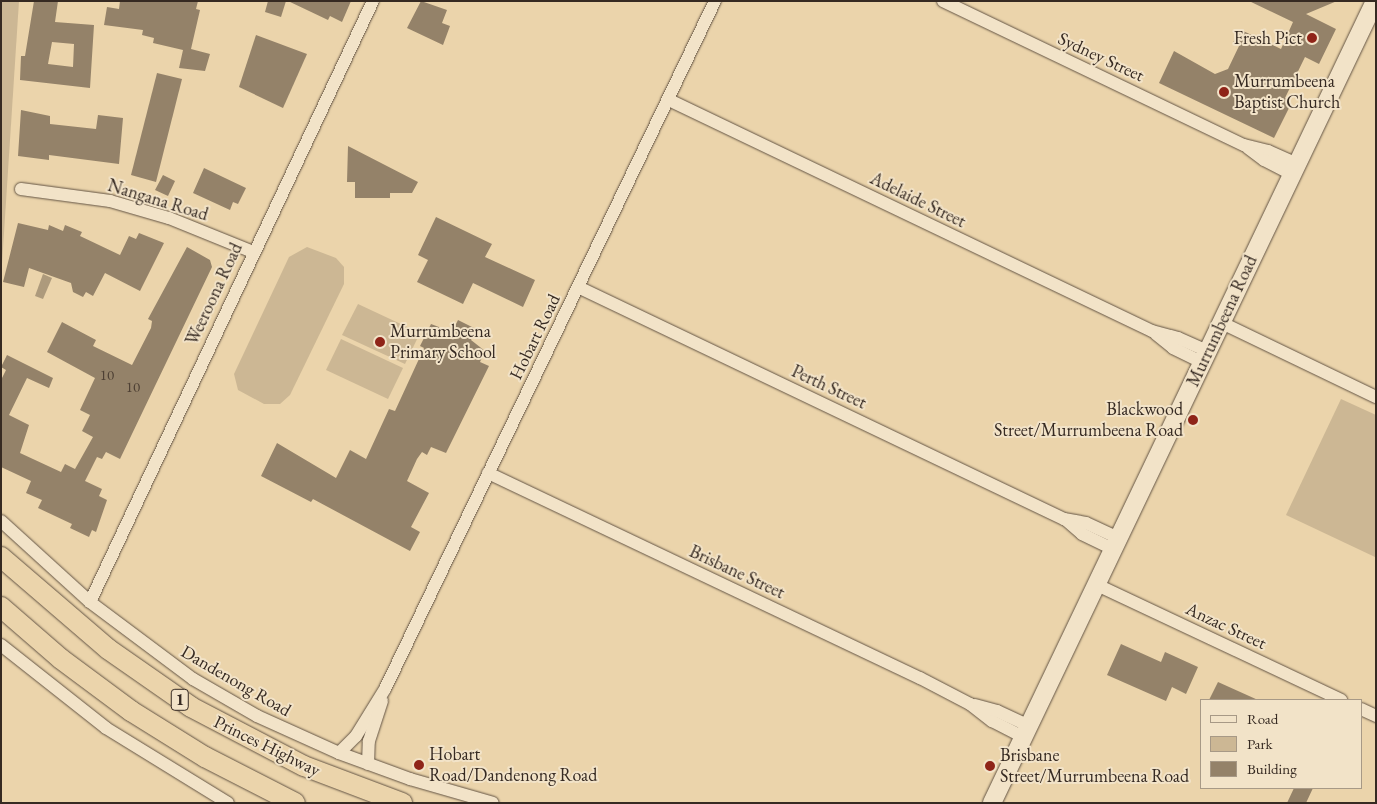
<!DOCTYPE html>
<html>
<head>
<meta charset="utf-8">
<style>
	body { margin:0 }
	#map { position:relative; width:1377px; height:804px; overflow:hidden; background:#ebd4ab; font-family:"EB Garamond",serif }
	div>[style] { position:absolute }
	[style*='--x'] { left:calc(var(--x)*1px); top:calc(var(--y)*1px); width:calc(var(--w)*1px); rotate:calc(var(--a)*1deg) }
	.green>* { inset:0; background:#ccb794 }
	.water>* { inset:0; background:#ad9a7c }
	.building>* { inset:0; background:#948269 }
	.roads { filter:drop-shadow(0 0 1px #635444) drop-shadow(0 0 1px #635444) }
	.minor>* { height:12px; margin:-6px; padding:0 6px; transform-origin:6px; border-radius:6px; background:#f2e3c8 }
	.secondary>* { height:18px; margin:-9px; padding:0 9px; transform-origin:9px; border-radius:9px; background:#f2e3c8 }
	.trunk>* { height:20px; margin:-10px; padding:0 10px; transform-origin:10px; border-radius:10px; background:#ebd4ab }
	.dots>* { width:14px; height:14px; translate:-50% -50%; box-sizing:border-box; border:2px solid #f2e3c8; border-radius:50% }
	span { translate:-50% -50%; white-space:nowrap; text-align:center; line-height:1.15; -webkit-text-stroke:4px #f2e3c8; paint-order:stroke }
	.number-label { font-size:15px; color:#4e4034 }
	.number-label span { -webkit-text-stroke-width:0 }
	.shield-label span { padding:1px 4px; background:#f2e3c8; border:1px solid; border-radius:4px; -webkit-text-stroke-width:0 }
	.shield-label { font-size:16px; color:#362a22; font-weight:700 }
	.poi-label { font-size:18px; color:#362a22 }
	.right { translate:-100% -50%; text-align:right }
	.left { translate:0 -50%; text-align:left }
	.street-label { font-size:18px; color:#362a22 }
	.frame { position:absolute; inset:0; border:2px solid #362a22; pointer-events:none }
	.legend { position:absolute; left:1200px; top:699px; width:162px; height:90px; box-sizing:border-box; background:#f2e3c8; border:1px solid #a79986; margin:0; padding:6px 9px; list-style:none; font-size:15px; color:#362a22 }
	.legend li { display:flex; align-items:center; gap:10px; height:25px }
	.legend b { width:25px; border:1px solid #a79986 }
</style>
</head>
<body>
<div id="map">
	<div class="green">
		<div style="clip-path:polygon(1px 1px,19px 1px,1px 279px)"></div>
		<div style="clip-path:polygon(307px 247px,336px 258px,344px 267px,344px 284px,290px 395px,280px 404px,264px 404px,238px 390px,234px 374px,289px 257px)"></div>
		<div style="clip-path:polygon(358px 304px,420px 333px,405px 364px,342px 335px)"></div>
		<div style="clip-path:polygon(341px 339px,403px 368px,388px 399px,326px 370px)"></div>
		<div style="clip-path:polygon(1341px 399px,1376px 415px,1375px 557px,1286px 515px)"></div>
	</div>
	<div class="water">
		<div style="clip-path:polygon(43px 274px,52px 278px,43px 299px,35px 296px)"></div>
	</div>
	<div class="building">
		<div style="clip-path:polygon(evenodd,34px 1px,58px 1px,55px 22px,94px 25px,90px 88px,20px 80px,21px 56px,25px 56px,34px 1px,52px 42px,74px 44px,73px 67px,48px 64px,52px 42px)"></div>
		<div style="clip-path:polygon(120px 1px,198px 1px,196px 9px,200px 10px,191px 49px,210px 54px,205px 71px,179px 68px,183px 50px,153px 43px,154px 38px,142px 35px,143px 30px,104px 25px,107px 7px,119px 9px)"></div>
		<div style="clip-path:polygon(268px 1px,286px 1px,281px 17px,265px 12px)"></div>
		<div style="clip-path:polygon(288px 1px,351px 1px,342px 22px,330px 16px,328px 20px)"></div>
		<div style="clip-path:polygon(421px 1px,447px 10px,442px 23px,450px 26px,443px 45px,407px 28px)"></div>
		<div style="clip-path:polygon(1249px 1px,1337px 1px,1306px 14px,1336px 29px,1319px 64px,1305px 57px,1285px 98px,1289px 100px,1289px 108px,1274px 138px,1159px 83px,1174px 51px,1215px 74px,1228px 69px,1239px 46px,1233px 43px,1239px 29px,1281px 49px,1293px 22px)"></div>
		<div style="clip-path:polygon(256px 35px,307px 54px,283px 108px,239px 87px)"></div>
		<div style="clip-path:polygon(157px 73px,182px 79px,156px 182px,131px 175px)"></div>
		<div style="clip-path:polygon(21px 110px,50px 116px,50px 124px,96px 129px,98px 115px,123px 118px,119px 164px,49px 155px,49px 160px,18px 156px)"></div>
		<div style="clip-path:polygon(348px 146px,418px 182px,412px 193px,390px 193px,390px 198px,355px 198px,355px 182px,347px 182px)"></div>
		<div style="clip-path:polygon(204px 168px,246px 188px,238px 204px,233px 202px,230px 210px,193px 193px)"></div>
		<div style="clip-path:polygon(163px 175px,175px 181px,168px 196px,155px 190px)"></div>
		<div style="clip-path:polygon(436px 217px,492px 244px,485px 257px,535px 280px,523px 307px,473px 283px,463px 304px,417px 282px,428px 260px,418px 255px)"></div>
		<div style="clip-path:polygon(18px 223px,48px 230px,49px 225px,63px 231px,65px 225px,82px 232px,80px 236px,120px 255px,129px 236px,136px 239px,139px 233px,164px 243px,140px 291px,105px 273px,93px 296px,86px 292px,83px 297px,73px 292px,71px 283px,29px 268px,24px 287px,3px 282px)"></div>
		<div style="clip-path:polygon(187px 247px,210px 260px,212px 267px,120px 459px,106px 452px,102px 459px,97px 457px,85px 481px,102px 489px,99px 496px,107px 500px,96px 532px,92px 530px,89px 537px,70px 528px,72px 524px,38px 508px,42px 500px,26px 493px,31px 481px,1px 467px,1px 380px,6px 370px,1px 367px,7px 355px,53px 378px,49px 388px,27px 378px,9px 415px,29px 425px,20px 453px,61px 472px,65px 464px,75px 469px,93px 437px,82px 431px,90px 415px,80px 410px,95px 378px,47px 352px,62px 322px,96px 340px,93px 346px,132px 365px,151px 328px,152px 321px,148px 319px)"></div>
		<div style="clip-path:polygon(458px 320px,476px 329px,471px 340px,485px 351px,480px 362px,489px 366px,446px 453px,431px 447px,427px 455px,422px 452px,417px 459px,407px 481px,429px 493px,411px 527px,420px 532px,410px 551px,313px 499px,311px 502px,261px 476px,277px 443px,336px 478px,350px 450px,366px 459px,389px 409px,395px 411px,424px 348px,420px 346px,431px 324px,452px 332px)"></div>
		<div style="clip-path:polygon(1121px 644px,1161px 662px,1165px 652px,1198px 667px,1186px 694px,1172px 687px,1166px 701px,1107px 675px)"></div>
		<div style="clip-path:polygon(1218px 682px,1258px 700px,1209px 700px)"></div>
		<div style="clip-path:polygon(1294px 788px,1313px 788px,1306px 803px,1287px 803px)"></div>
	</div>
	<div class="roads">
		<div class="minor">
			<div style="--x:943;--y:1;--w:334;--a:25.6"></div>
			<div style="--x:1244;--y:145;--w:25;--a:14"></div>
			<div style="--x:1268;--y:151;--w:32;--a:24"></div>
			<div style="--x:669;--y:100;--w:535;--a:25.56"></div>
			<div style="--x:1152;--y:331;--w:27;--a:15"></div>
			<div style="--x:1178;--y:338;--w:32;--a:24"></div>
			<div style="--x:1248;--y:148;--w:20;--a:37"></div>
			<div style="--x:1264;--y:160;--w:31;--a:27"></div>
			<div style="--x:21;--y:189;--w:90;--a:7.7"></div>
			<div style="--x:110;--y:201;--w:61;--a:16.1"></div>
			<div style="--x:169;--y:218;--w:91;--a:22"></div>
			<div style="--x:578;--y:287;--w:539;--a:25.52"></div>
			<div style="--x:1064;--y:519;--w:22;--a:10"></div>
			<div style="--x:1086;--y:523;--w:35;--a:25"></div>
			<div style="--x:1220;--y:322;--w:173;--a:25.7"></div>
			<div style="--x:1156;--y:334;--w:22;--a:39"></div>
			<div style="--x:1173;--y:348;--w:32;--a:26"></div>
			<div style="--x:488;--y:473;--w:478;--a:25.4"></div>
			<div style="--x:920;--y:678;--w:56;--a:27.5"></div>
			<div style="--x:970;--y:704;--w:28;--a:38"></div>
			<div style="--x:992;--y:721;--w:36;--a:27"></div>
			<div style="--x:1066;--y:520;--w:21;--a:41"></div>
			<div style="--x:1082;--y:534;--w:34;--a:26"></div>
			<div style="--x:1;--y:521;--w:120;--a:42.3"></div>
			<div style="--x:90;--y:602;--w:129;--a:36.8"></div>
			<div style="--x:193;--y:679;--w:74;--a:30"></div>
			<div style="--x:257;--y:716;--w:90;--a:24.3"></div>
			<div style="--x:339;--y:753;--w:76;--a:20.1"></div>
			<div style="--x:410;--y:779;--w:86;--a:16.1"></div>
			<div style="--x:1095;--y:584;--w:272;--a:25.2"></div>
			<div style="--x:90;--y:602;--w:664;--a:-64.79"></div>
			<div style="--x:1;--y:645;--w:134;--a:38.3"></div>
			<div style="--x:106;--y:728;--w:143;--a:31.6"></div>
			<div style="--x:975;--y:705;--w:23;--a:15"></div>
			<div style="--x:997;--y:711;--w:35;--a:25"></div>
			<div style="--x:1361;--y:709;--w:17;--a:25"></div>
			<div style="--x:339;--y:753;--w:24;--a:-45"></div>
			<div style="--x:356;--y:736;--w:55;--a:-58.3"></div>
			<div style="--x:385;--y:689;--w:763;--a:-64.38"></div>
			<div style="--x:368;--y:764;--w:23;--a:-88"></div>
			<div style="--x:369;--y:741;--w:42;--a:-72"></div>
		</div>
		<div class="secondary">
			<div style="--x:992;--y:803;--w:889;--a:-64.47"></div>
		</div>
		<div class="trunk">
			<div style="--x:1;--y:557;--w:141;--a:40.7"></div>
			<div style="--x:108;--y:649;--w:101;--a:34.9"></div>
			<div style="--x:191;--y:707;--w:127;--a:27.6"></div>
			<div style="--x:304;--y:766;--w:105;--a:20.7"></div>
			<div style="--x:1;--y:607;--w:79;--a:40.9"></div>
			<div style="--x:61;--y:659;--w:87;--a:36.6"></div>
			<div style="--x:131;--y:711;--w:87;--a:31.9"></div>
			<div style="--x:205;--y:757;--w:101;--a:27.1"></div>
		</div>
	</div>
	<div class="dots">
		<div style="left:1312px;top:38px;background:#8f2418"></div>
		<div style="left:1224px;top:92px;background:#8f2418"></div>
		<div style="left:380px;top:342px;background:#8f2418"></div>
		<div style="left:1193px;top:420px;background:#8f2418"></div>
		<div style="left:419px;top:765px;background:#8f2418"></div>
		<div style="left:990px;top:766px;background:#8f2418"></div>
	</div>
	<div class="number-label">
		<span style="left:107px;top:375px">10</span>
		<span style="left:133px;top:387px">10</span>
	</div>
	<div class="shield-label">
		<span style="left:180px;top:700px">1</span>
	</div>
	<div class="poi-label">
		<span class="right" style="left:1302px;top:38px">Fresh Pict</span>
		<span class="left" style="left:1234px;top:92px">Murrumbeena<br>Baptist Church</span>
		<span class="left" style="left:390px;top:342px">Murrumbeena<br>Primary School</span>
		<span class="right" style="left:1183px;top:420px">Blackwood<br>Street/Murrumbeena Road</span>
		<span class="left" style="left:429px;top:765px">Hobart<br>Road/Dandenong Road</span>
		<span class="left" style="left:1000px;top:766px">Brisbane<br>Street/Murrumbeena Road</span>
	</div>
	<div class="street-label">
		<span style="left:1101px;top:57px;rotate:25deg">Sydney Street</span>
		<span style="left:158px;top:200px;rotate:17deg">Nangana Road</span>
		<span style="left:918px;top:200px;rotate:26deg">Adelaide Street</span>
		<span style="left:214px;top:294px;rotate:-65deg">Weeroona Road</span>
		<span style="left:1222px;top:321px;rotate:-65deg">Murrumbeena Road</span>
		<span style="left:535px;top:337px;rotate:-64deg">Hobart Road</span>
		<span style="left:829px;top:387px;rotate:25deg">Perth Street</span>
		<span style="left:737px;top:572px;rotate:25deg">Brisbane Street</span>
		<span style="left:1226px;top:626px;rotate:25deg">Anzac Street</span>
		<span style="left:236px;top:681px;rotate:30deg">Dandenong Road</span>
		<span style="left:267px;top:746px;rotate:26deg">Princes Highway</span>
	</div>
	<div class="frame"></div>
	<ul class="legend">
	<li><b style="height:6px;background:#f2e3c8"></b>Road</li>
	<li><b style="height:14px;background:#ccb794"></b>Park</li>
	<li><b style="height:14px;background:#948269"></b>Building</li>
	</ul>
</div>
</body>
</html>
